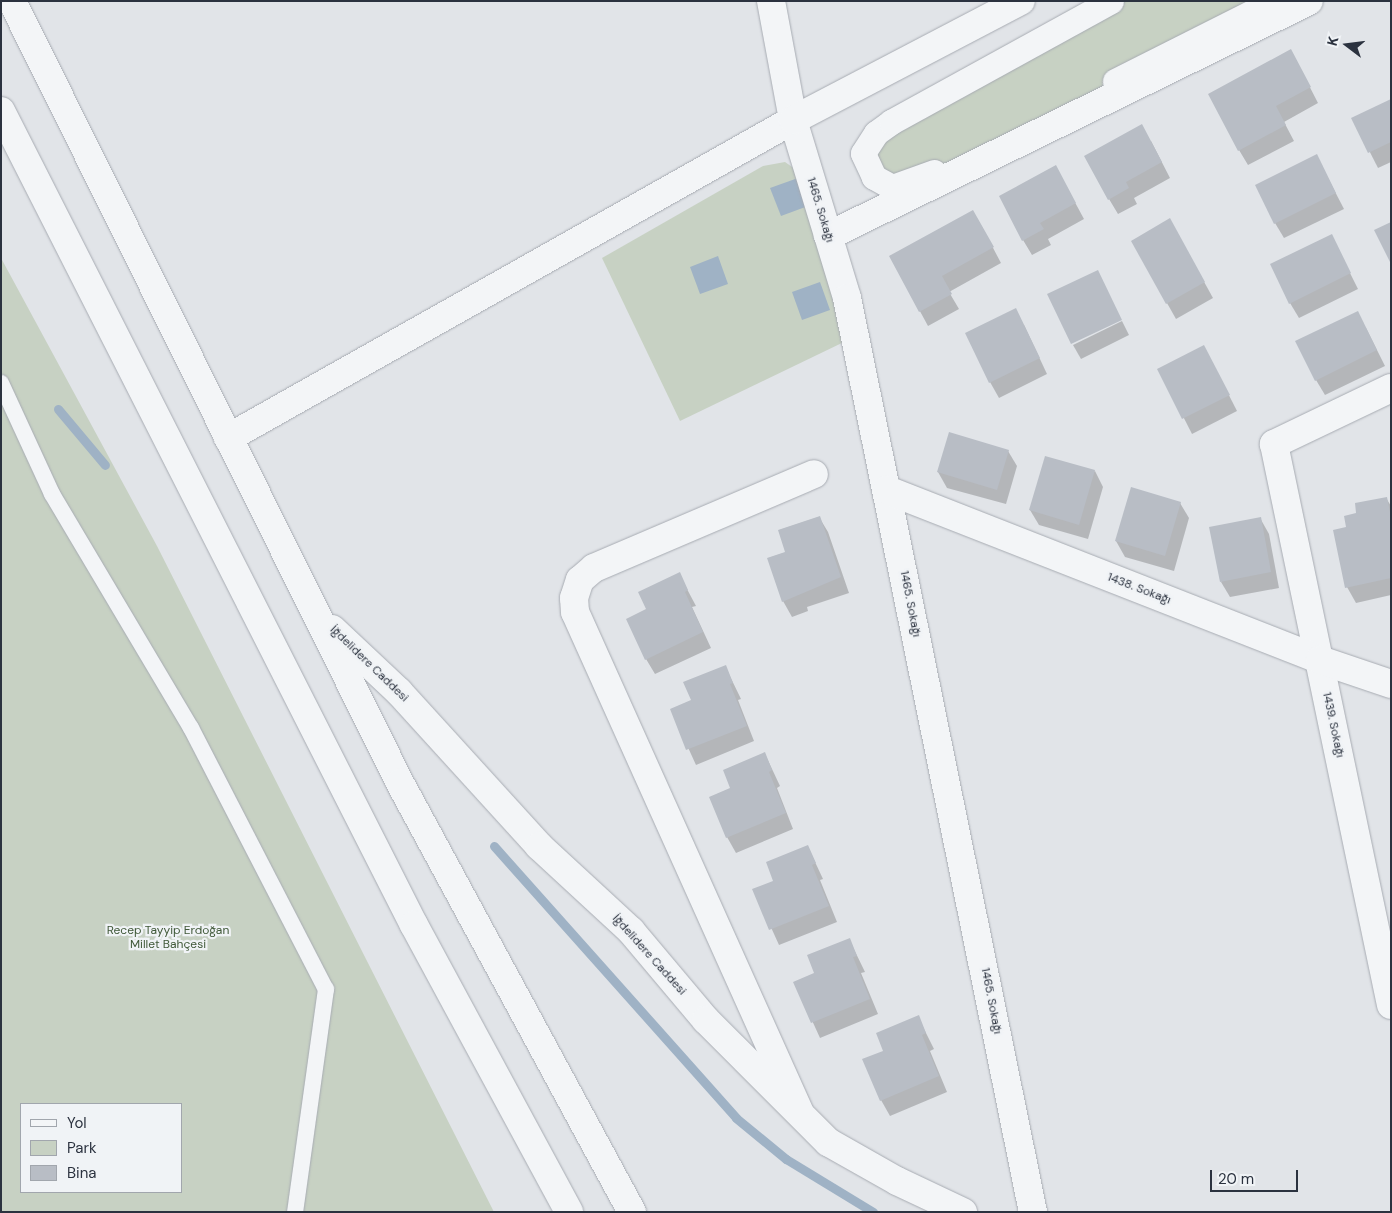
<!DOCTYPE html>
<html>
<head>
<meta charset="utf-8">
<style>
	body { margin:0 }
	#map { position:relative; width:1392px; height:1213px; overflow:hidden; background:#e1e4e8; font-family:"DM Sans",sans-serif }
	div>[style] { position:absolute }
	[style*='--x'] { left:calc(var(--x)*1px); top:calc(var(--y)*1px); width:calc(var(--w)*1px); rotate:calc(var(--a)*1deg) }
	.green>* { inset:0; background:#c7d1c3 }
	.water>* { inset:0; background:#9fb2c5 }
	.shadow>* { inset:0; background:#0003 }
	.stream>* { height:9px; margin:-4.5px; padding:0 4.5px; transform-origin:4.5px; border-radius:4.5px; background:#9fb2c5 }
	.building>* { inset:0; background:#b8bdc5 }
	.roads { filter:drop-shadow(0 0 1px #a7abb2) drop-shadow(0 0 1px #a7abb2) }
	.service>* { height:16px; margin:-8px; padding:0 8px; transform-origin:8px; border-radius:8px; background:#f3f5f7 }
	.pedestrian>* { height:25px; margin:-12.5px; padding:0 12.5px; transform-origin:12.5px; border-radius:12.5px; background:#f3f5f7 }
	.minor>* { height:28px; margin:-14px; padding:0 14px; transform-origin:14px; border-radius:14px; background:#f3f5f7 }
	.tertiary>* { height:28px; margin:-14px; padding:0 14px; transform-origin:14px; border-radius:14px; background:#f3f5f7 }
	span { translate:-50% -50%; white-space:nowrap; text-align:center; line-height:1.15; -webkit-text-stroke:4.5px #f0f3f6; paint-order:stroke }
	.street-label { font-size:12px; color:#2b323f }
	.park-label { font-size:12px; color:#405939 }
	.frame { position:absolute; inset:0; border:2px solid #2b323f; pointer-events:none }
	.legend { position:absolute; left:20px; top:1103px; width:162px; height:90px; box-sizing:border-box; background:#f0f3f6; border:1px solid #a1a6ad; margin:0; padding:6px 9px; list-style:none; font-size:15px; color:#2b323f }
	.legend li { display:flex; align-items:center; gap:10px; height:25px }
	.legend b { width:25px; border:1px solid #a1a6ad }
	.north { position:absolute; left:1322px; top:20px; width:50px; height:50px; -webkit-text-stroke:4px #f0f3f6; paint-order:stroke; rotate:285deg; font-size:14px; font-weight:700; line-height:20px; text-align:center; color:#2b323f }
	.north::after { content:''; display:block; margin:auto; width:18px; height:22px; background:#2b323f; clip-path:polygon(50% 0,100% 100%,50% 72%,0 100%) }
	.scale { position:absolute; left:1210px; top:1170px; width:88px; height:22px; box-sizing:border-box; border:2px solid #2b323f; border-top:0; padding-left:6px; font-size:15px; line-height:18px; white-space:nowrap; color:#2b323f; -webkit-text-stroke:4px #f0f3f6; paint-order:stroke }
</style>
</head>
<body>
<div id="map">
	<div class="green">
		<div style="clip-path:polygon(1111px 1px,1274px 1px,916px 180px,874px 177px,876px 133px)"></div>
		<div style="clip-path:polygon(785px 162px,798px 171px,846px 341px,680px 421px,602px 258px,763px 166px)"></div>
		<div style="clip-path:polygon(evenodd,1px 258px,157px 546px,494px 1212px,1px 1212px,1px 258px,21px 1104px,181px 1104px,181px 1192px,21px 1192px,21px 1104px)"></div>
	</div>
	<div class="water">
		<div style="clip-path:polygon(798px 178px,808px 206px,781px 216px,770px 188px)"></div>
		<div style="clip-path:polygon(718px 256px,728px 284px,700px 294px,690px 267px)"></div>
		<div style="clip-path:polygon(820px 282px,830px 310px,802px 320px,792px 292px)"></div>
	</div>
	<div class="shadow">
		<div style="clip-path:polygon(1299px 66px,1318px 103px,1284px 122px,1294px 141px,1248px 165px,1239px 150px)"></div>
		<div style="clip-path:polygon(1391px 100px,1391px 162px,1378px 168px,1353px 119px)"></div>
		<div style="clip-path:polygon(1151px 141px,1170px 178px,1134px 198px,1137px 204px,1118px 214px,1109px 199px)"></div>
		<div style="clip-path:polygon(1316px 155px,1344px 209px,1284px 238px,1275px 223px)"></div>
		<div style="clip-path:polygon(1064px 182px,1084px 219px,1048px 239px,1051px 245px,1032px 255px,1023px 240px)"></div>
		<div style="clip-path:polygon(1170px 220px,1213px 298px,1176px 319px,1132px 241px)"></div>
		<div style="clip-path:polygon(982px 227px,1001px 263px,949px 292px,959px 309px,928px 326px,890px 256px)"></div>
		<div style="clip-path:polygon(1331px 235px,1358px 289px,1299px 318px,1290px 303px)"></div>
		<div style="clip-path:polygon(1122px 321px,1129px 335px,1081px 359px,1073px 345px)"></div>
		<div style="clip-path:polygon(1024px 325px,1047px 374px,999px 398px,990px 382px)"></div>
		<div style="clip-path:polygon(1366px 328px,1385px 366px,1325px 395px,1316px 380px)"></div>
		<div style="clip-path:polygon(1212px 362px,1237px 411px,1192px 434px,1159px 369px)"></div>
		<div style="clip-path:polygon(1008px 451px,1017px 466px,1006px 504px,947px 488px,938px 472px)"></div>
		<div style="clip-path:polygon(1095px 471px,1103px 487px,1088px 539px,1039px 525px,1030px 510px)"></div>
		<div style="clip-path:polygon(1386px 498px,1391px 506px,1391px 595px,1356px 603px,1347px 587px,1348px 528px,1358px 514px)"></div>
		<div style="clip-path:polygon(1180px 503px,1189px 518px,1174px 571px,1125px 557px,1116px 541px)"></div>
		<div style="clip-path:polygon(819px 517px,828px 532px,849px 593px,807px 607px,808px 611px,792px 617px,783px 601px,787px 553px)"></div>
		<div style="clip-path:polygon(1260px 518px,1269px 534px,1279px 588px,1230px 597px,1221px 582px)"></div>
		<div style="clip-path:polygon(679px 574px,696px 606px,692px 607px,711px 648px,655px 674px,646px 659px,648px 610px)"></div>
		<div style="clip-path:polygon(725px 666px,741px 699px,738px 700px,754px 741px,696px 765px,671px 710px,692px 701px)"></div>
		<div style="clip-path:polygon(765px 754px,780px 786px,777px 788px,793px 829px,736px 853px,727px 837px,731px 789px)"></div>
		<div style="clip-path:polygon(808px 847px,823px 879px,820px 880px,837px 922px,779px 945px,754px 890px,775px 881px)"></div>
		<div style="clip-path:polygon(849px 939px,865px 972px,861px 973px,878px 1014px,820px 1038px,795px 983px,816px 974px)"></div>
		<div style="clip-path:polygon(918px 1017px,934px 1049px,930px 1051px,947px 1092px,890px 1116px,881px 1100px,885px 1051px)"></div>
	</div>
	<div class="stream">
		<div style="--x:58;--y:409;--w:73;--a:50"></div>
		<div style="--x:494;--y:846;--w:364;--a:48.3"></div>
		<div style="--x:736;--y:1118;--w:65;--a:39.4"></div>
		<div style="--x:786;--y:1159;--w:102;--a:31.3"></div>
	</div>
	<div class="building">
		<div style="clip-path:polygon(1291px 49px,1311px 87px,1276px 106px,1286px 125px,1238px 151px,1208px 94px)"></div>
		<div style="clip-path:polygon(1391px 99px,1391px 142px,1368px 153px,1351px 118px)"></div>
		<div style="clip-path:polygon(1142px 124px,1162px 162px,1126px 182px,1129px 188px,1108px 200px,1084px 156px)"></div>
		<div style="clip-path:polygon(1317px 154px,1336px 193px,1274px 224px,1255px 185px)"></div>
		<div style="clip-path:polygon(1056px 165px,1076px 203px,1040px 223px,1044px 229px,1022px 241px,999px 196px)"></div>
		<div style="clip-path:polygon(973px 210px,994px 247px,942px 276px,952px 294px,919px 312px,889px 256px)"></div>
		<div style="clip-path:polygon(1170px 218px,1205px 282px,1166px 304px,1131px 241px)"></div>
		<div style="clip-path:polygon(1391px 222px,1391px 264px,1374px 230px)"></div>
		<div style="clip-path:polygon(1332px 234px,1351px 273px,1289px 304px,1270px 264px)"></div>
		<div style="clip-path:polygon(1098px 270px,1122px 320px,1071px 344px,1047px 294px)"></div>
		<div style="clip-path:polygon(1016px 308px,1040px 358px,989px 383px,965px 333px)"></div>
		<div style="clip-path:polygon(1358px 311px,1377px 350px,1315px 381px,1295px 341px)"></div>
		<div style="clip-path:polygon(1204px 345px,1230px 395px,1182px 419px,1157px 369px)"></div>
		<div style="clip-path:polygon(949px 432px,1009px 450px,997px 490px,937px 472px)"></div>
		<div style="clip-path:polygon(1045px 456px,1095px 470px,1079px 525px,1029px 510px)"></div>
		<div style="clip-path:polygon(1131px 487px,1181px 502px,1165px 556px,1115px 541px)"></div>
		<div style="clip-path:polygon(1387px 497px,1391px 517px,1391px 578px,1345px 588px,1333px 530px,1346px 527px,1344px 516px,1356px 513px,1355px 503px)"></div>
		<div style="clip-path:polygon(820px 516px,841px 577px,782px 602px,767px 558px,785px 552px,778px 530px)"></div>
		<div style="clip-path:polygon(1261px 517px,1271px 572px,1220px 582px,1209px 527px)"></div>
		<div style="clip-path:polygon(680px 572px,688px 590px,685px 592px,703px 632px,645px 660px,626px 619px,646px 609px,638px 592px)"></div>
		<div style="clip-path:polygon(726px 665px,733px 683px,730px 684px,747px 726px,686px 750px,670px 709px,691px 700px,683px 682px)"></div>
		<div style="clip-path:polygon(765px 752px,772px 770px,769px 772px,786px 813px,726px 838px,709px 797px,730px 788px,723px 770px)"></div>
		<div style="clip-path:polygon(808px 845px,816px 863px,812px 865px,829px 906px,769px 930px,752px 889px,773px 881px,766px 862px)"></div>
		<div style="clip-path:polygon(850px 938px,857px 956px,853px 957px,870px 999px,811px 1023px,793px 982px,814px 973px,807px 955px)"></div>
		<div style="clip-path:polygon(919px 1015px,926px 1033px,922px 1035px,939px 1076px,880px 1101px,862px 1059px,883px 1051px,876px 1033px)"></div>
	</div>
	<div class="roads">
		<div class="service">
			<div style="--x:1;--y:383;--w:122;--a:65.3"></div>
			<div style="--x:52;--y:494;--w:272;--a:59.3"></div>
			<div style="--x:191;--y:728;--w:294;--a:62.7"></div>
			<div style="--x:326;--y:989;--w:225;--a:97.9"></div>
		</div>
		<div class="pedestrian">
			<div style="--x:1115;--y:81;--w:178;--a:-26.7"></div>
			<div style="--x:934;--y:172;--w:45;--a:160.3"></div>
			<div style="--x:892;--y:187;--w:21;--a:-151"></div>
			<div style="--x:874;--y:177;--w:26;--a:-115"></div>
			<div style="--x:863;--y:153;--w:24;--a:-57"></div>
			<div style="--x:876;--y:133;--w:19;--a:-36"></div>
			<div style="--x:891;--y:122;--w:251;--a:-28.8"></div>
		</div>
		<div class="minor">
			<div style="--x:771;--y:1;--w:121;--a:79.5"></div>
			<div style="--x:793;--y:120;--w:186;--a:73.1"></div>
			<div style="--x:847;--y:298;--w:933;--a:78.5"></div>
			<div style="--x:828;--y:236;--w:535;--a:-26.04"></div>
			<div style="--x:1391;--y:388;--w:130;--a:154.4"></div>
			<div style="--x:1274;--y:444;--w:573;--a:78.22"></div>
			<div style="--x:228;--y:438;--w:648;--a:-29.37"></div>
			<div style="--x:793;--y:120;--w:257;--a:-27.6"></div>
			<div style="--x:887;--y:490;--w:465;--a:21.4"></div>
			<div style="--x:1320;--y:660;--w:75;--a:18.7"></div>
			<div style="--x:800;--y:1113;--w:549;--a:-114.18"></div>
			<div style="--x:575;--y:612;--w:14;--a:-94"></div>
			<div style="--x:574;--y:598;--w:19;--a:-72"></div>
			<div style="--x:580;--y:580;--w:18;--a:-41"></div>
			<div style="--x:594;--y:568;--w:239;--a:-23.1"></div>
		</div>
		<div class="tertiary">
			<div style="--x:12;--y:1;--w:873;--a:63.61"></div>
			<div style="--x:400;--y:783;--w:488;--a:61.6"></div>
			<div style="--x:1;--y:111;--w:913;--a:63.1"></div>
			<div style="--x:414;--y:925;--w:326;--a:61.6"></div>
			<div style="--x:332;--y:629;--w:92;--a:43.2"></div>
			<div style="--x:399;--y:692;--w:208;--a:47.7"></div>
			<div style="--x:539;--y:846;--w:125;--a:42.7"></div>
			<div style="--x:631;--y:931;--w:116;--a:49.9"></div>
			<div style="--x:706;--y:1020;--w:173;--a:45"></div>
			<div style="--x:828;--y:1142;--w:79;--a:29.5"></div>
			<div style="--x:897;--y:1181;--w:73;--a:25.2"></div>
		</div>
	</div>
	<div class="street-label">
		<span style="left:820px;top:210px;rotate:73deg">1465. Sokağı</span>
		<span style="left:1139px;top:589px;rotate:21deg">1438. Sokağı</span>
		<span style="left:910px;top:604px;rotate:79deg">1465. Sokağı</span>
		<span style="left:369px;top:664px;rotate:44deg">İğdelidere Caddesi</span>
		<span style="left:1333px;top:725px;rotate:78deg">1439. Sokağı</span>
		<span style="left:649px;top:955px;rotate:48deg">İğdelidere Caddesi</span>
		<span style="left:991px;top:1001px;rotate:79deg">1465. Sokağı</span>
	</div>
	<div class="park-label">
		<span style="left:168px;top:938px">Recep Tayyip Erdoğan<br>Millet Bahçesi</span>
	</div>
	<div class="frame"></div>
	<ul class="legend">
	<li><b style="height:6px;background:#f3f5f7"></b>Yol</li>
	<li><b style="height:14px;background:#c7d1c3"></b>Park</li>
	<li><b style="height:14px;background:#b8bdc5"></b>Bina</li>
	</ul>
	<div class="north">K</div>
	<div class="scale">20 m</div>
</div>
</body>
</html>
